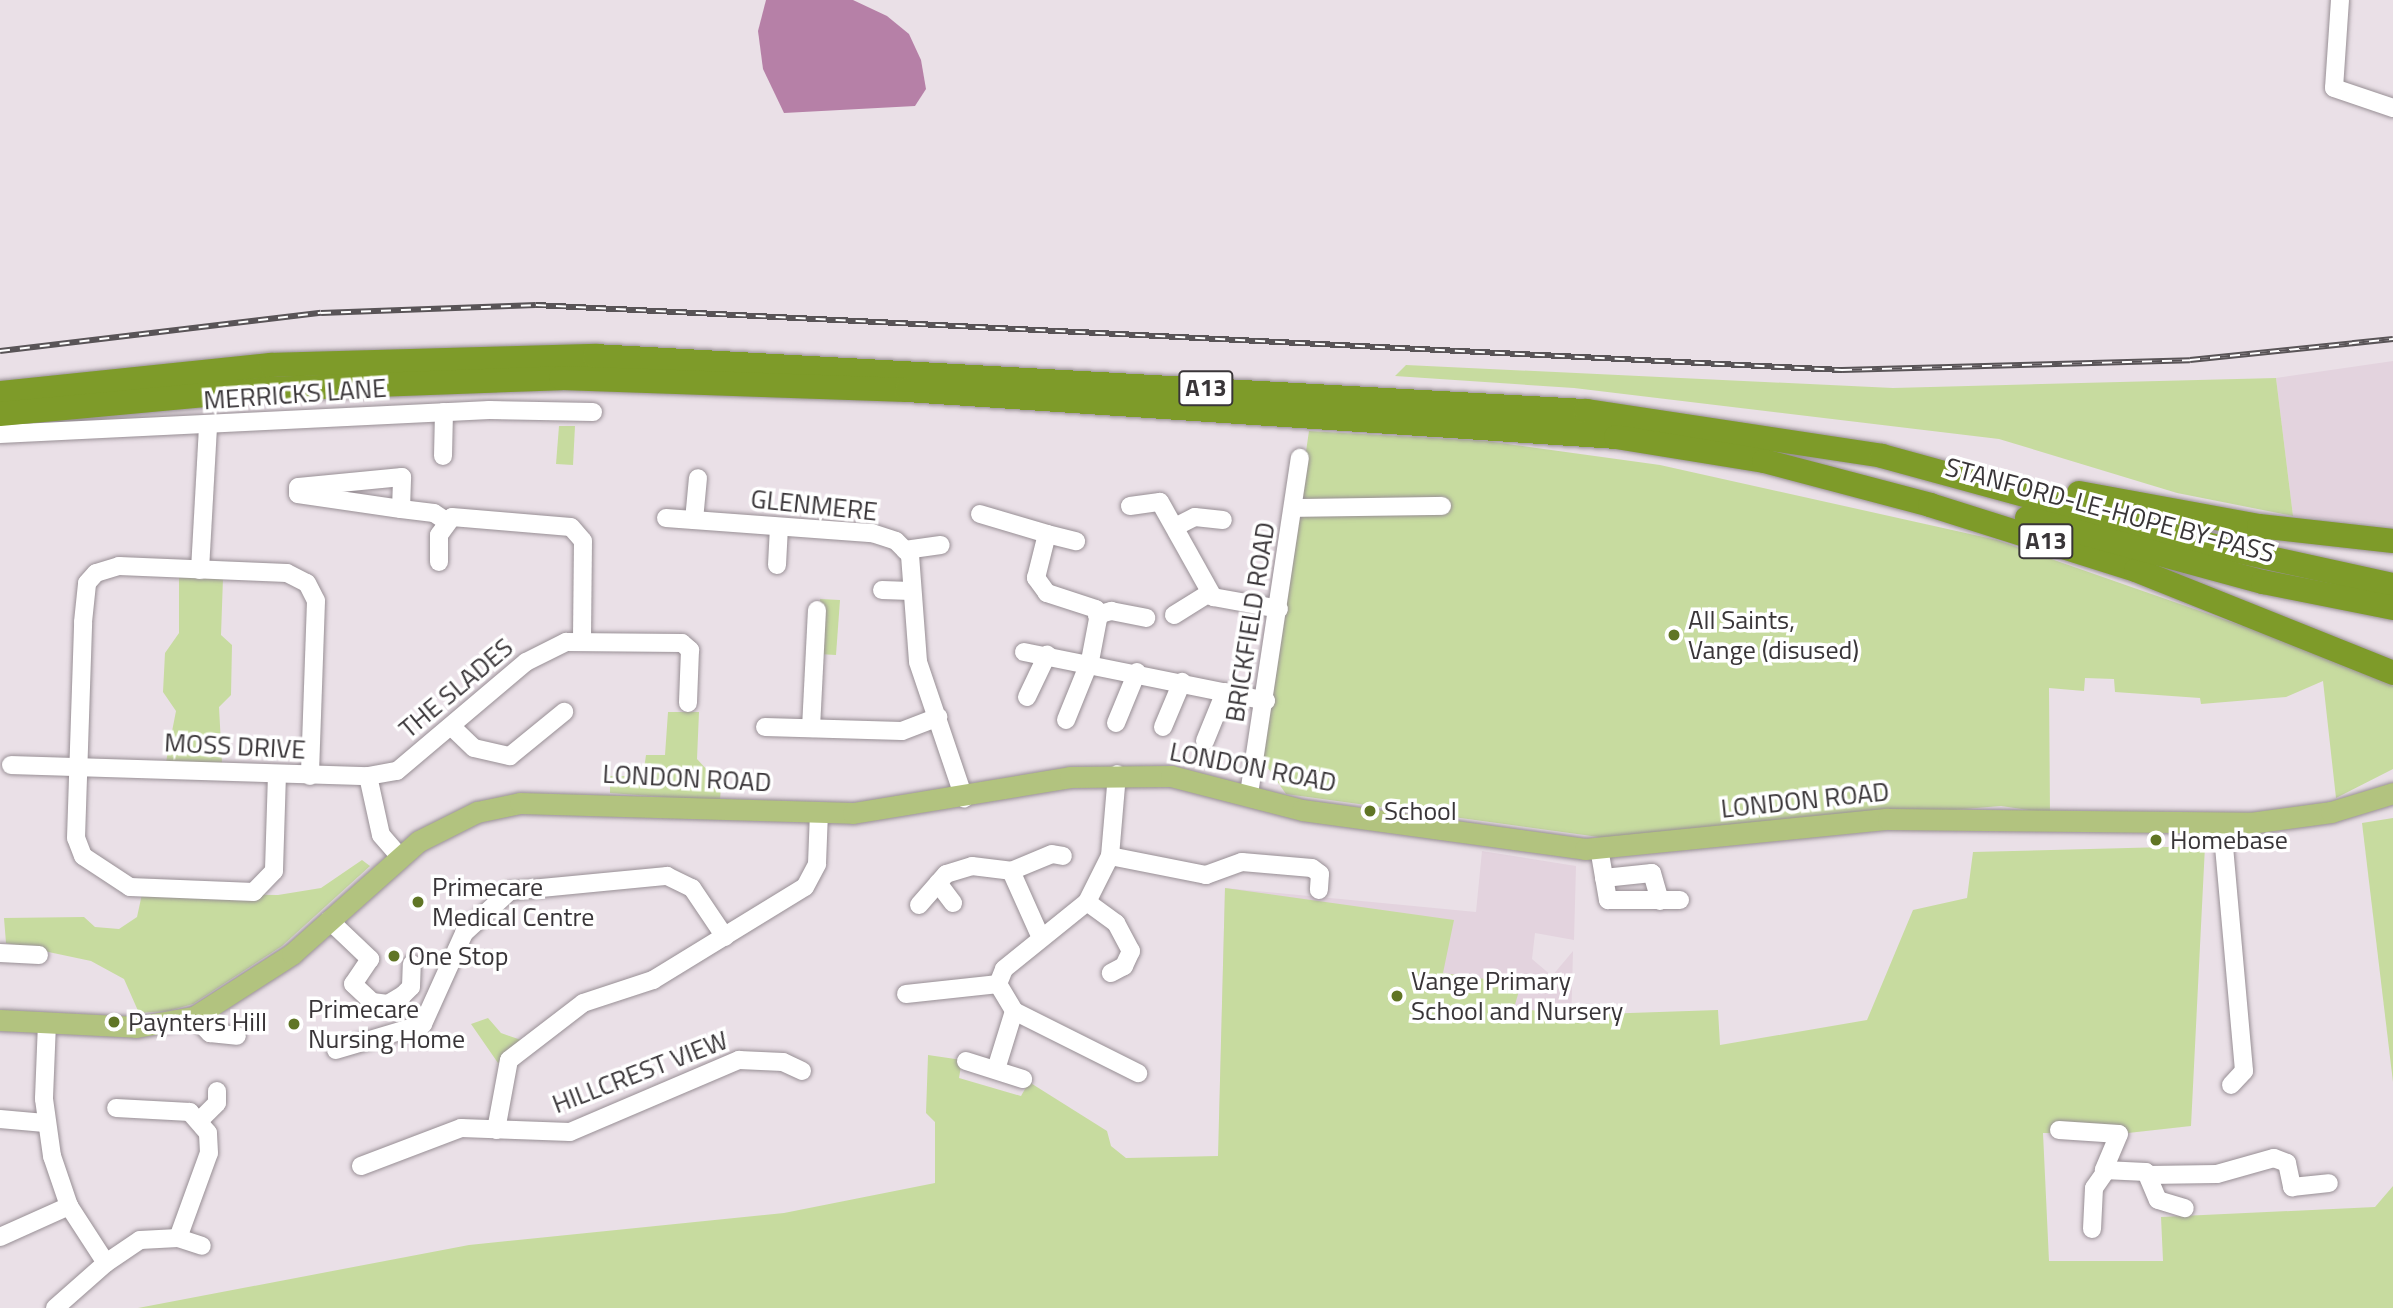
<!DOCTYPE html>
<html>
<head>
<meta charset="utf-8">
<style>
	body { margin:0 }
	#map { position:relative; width:2393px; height:1308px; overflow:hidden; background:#eae0e7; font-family:"Titillium Web",sans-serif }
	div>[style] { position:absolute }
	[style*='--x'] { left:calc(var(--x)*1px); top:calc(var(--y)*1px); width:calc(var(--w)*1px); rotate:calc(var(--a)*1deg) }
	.built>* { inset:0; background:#e3d3de }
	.green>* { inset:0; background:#c7db9f }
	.water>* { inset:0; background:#b680a7 }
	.roads { filter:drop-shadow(0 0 2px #988f95) drop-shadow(0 0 2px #988f95) }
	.minor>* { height:18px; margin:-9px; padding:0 9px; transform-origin:9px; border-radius:9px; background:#fff }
	.major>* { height:21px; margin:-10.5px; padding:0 10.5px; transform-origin:10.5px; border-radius:10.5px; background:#b2c37f }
	.highway>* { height:24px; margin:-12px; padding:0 12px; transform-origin:12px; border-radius:12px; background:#7e9b29 }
	.rail>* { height:6px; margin-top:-3px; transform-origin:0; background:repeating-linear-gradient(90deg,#fff 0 10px,#595457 0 20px); box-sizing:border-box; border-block:2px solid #595457 }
	.dots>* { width:19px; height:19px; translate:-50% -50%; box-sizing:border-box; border:4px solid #fff; border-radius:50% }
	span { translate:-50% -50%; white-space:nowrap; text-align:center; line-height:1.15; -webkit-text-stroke:7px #fff; paint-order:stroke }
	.shield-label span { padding:2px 5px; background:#fff; border:2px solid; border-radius:5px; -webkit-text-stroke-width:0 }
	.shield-label { font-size:24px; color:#393538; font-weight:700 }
	.street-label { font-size:26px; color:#393538 }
	.poi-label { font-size:26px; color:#393538 }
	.left { translate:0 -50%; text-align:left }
</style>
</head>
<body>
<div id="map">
	<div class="built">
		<div style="clip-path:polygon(2393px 361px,2393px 525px,2293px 516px,2276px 378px)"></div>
		<div style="clip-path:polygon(1482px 851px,1576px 866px,1574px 940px,1535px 933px,1532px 959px,1552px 976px,1573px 951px,1568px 1145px,1219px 1127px,1225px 888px,1476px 912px)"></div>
	</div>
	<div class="green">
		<div style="clip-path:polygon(1406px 365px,1893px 388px,2276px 378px,2293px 516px,2177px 493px,1999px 439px,1574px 388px,1395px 376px)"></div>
		<div style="clip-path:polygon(559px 426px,575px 426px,573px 465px,556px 464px)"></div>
		<div style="clip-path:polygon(1309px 431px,1486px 441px,1660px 465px,1997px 540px,2343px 661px,2393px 686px,2393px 769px,2336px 798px,2323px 681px,2286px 697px,2201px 704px,2200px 698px,2115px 692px,2114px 679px,2085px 678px,2084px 691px,2049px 688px,2050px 813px,2001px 806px,1606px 838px,1286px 794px,1261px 758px)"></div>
		<div style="clip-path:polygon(179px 577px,223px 578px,221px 635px,232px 645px,231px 695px,219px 707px,222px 763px,166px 762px,176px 711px,163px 692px,165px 653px,179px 633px)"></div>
		<div style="clip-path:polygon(820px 599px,840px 600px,836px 655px,818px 654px)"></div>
		<div style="clip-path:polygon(668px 712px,699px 712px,697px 759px,721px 785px,720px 801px,610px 793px,610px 776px,643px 776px,646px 755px,665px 755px)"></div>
		<div style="clip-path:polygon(2393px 818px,2393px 1082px,2362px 823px)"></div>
		<div style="clip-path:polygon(2205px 846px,2191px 1126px,2119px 1134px,2043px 1133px,2049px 1261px,2163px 1261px,2161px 1217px,2375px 1207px,2393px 1186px,2393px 1308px,138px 1308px,469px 1245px,784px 1213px,935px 1183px,935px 1122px,926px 1113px,928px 1055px,962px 1060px,959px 1078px,1021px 1096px,1029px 1082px,1107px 1131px,1111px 1146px,1126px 1158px,1218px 1156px,1225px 888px,1454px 920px,1443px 973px,1521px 984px,1514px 1008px,1571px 1015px,1718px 1010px,1720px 1045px,1867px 1020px,1913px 910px,1967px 898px,1973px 852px)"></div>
		<div style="clip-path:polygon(362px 860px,370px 866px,282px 946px,193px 1004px,168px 1011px,139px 1013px,124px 979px,91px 961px,6px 943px,4px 918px,84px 917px,95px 927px,119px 929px,137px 917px,142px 894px,278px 895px,321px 888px)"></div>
		<div style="clip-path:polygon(488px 1018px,501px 1033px,524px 1041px,498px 1063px,471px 1024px)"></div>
	</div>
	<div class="water">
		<div style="clip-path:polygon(766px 0,853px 0,887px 16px,909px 34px,921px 60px,926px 89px,915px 106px,784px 113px,763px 69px,758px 31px)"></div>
	</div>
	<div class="roads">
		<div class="minor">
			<div style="--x:2340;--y:0;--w:88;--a:93.9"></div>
			<div style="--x:2334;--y:88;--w:62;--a:18.7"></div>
			<div style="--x:0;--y:434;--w:490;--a:-2.8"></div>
			<div style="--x:489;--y:410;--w:104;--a:1.1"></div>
			<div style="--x:443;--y:456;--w:44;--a:-88.7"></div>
			<div style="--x:1130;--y:506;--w:30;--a:-8"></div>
			<div style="--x:1160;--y:502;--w:109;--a:60.8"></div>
			<div style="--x:1213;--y:597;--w:67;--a:10.3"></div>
			<div style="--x:1294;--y:508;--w:148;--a:-0.8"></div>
			<div style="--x:401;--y:509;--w:32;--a:-88"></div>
			<div style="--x:402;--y:477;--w:104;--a:174.5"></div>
			<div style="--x:298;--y:487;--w:7;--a:90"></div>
			<div style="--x:298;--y:494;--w:104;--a:8.3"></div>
			<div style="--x:401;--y:509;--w:33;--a:7"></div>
			<div style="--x:434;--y:513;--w:14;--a:34"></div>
			<div style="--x:980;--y:514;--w:70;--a:16.6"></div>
			<div style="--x:666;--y:518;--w:207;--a:4.2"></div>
			<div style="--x:872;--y:533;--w:25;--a:18"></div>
			<div style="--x:896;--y:541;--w:20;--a:45"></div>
			<div style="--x:910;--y:555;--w:107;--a:85.7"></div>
			<div style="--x:918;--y:662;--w:144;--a:71.3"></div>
			<div style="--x:694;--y:520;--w:42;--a:-84.6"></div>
			<div style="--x:1175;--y:527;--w:22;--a:-27"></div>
			<div style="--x:1195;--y:517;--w:28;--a:6"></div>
			<div style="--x:905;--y:550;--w:36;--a:-8"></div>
			<div style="--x:439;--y:562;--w:27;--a:-90"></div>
			<div style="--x:439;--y:535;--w:22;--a:-54"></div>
			<div style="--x:452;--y:517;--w:119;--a:4.8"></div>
			<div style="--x:571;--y:527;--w:18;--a:49"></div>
			<div style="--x:583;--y:541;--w:98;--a:90.6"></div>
			<div style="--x:777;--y:565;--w:38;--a:-87"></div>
			<div style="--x:200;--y:570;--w:143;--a:-86.8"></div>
			<div style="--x:882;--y:590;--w:29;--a:2"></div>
			<div style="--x:1097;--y:615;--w:15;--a:-16"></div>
			<div style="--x:1111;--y:611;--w:36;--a:11"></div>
			<div style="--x:1174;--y:615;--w:40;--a:-32"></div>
			<div style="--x:1024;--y:652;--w:247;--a:11.4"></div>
			<div style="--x:1027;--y:697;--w:47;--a:-64.5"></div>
			<div style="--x:1066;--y:720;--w:64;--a:-67.9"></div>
			<div style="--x:1090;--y:661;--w:43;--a:-79.2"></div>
			<div style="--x:1098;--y:619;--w:10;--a:-101"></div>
			<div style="--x:1096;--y:609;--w:52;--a:-161.9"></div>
			<div style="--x:1047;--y:593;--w:19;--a:-126"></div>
			<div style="--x:1036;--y:578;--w:45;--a:-76"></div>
			<div style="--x:1047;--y:534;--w:30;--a:14"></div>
			<div style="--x:1116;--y:723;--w:55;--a:-67.6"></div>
			<div style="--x:452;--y:727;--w:30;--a:44"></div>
			<div style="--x:474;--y:748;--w:37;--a:13"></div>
			<div style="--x:510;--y:756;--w:70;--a:-39.2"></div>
			<div style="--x:765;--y:727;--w:137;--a:1.7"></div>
			<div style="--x:902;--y:731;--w:39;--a:-21"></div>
			<div style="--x:1163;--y:727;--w:49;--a:-67.1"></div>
			<div style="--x:811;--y:728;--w:118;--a:-87.1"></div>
			<div style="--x:1205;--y:741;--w:53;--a:-67.8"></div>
			<div style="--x:11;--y:765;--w:357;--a:1.8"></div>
			<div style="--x:368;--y:776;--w:60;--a:77.6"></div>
			<div style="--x:381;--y:835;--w:28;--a:49"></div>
			<div style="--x:277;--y:774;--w:97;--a:91.8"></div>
			<div style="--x:274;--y:871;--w:29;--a:134"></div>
			<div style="--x:254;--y:892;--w:124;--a:-177.7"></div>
			<div style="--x:130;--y:887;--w:56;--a:-146.6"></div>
			<div style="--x:83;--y:856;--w:19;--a:-111"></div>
			<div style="--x:76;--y:838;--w:216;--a:-88.1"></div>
			<div style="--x:83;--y:622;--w:39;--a:-84"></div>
			<div style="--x:87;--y:583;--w:13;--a:-48"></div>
			<div style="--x:96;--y:573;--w:24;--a:-17"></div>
			<div style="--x:119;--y:566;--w:168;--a:2.4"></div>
			<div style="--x:287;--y:573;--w:22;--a:27"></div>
			<div style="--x:307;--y:583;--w:20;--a:63"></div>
			<div style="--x:316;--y:601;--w:175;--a:92"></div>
			<div style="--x:368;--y:776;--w:29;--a:-10"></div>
			<div style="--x:397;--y:771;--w:169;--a:-40.2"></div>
			<div style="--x:526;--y:662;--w:45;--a:-26.6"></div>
			<div style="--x:566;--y:642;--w:116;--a:0.5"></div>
			<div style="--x:682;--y:643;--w:11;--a:41"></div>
			<div style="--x:690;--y:650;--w:53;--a:92.2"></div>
			<div style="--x:1249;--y:794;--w:340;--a:-81.4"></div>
			<div style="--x:2222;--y:824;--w:248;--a:84.9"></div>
			<div style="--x:2244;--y:1071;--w:19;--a:133"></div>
			<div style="--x:1599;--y:848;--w:53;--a:80.2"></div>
			<div style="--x:1608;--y:900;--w:72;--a:0"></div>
			<div style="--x:1110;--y:856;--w:98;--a:11.2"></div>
			<div style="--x:1206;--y:875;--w:38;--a:-20"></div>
			<div style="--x:1242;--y:862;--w:70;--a:4.9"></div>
			<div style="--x:1312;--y:868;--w:10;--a:37"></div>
			<div style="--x:1320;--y:874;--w:16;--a:94"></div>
			<div style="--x:1011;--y:871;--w:44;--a:-22.5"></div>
			<div style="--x:1052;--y:854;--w:11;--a:10"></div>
			<div style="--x:1604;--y:878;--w:48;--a:-5.9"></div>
			<div style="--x:1652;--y:873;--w:29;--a:74"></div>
			<div style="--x:938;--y:883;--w:25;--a:53"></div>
			<div style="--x:1087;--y:902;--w:36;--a:36"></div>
			<div style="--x:1116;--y:923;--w:32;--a:62"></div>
			<div style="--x:1131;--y:951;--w:17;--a:115"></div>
			<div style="--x:1124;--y:966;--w:15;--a:152"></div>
			<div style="--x:919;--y:905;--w:41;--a:-48.9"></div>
			<div style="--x:946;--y:874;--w:27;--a:-17"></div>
			<div style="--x:972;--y:866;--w:39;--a:7"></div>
			<div style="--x:1011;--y:871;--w:73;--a:65.9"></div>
			<div style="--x:329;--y:920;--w:57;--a:43.6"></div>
			<div style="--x:370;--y:959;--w:30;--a:124"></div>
			<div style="--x:353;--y:984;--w:26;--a:43"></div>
			<div style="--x:372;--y:1002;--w:16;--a:7"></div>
			<div style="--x:388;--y:1004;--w:17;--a:-31"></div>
			<div style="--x:403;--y:995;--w:11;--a:-45"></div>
			<div style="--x:411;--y:987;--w:23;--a:-88"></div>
			<div style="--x:0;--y:953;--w:39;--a:3"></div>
			<div style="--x:998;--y:984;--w:31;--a:59"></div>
			<div style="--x:1014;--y:1011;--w:139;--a:26.6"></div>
			<div style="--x:906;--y:994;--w:93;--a:-6.2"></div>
			<div style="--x:998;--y:984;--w:16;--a:-68"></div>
			<div style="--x:1004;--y:969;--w:107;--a:-38.9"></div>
			<div style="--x:1087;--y:902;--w:51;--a:-63.4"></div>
			<div style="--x:1110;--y:856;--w:82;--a:-85.1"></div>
			<div style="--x:194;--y:1017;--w:23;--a:45"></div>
			<div style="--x:210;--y:1033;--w:27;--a:6"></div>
			<div style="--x:47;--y:1023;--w:76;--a:92.3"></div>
			<div style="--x:44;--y:1099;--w:58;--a:82"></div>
			<div style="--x:52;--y:1156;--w:53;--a:71.2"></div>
			<div style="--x:69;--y:1206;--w:68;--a:57"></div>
			<div style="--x:106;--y:1263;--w:68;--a:138.6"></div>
			<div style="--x:336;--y:1050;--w:91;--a:-16.6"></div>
			<div style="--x:423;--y:1024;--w:100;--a:-65.7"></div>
			<div style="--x:464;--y:933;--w:62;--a:-42.4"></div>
			<div style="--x:510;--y:891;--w:158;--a:-5.5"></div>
			<div style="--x:667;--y:876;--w:28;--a:26"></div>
			<div style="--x:692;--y:888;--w:59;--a:56"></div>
			<div style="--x:966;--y:1061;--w:60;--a:17.5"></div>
			<div style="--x:997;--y:1066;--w:58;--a:-72.8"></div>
			<div style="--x:0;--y:1119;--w:45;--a:5.1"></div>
			<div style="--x:200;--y:1120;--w:24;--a:-45"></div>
			<div style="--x:217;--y:1103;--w:12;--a:-90"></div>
			<div style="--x:496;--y:1130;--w:71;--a:-79.5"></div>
			<div style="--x:509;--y:1060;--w:93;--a:-37.6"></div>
			<div style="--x:583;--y:1003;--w:74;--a:-18.2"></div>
			<div style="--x:653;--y:980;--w:178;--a:-31.5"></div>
			<div style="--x:805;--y:887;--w:26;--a:-62"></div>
			<div style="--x:817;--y:864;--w:51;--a:-87.8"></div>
			<div style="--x:2059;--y:1130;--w:60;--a:3.8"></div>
			<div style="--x:2119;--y:1134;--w:39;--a:113"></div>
			<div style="--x:2104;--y:1170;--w:42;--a:2.7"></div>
			<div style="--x:2146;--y:1172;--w:30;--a:67"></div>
			<div style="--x:2158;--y:1200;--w:28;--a:17"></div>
			<div style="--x:361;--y:1166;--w:107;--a:-20.8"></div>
			<div style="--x:461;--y:1128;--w:109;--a:2.1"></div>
			<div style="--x:570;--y:1132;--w:184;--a:-23.1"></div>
			<div style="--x:739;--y:1060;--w:44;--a:2.6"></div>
			<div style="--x:783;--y:1062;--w:21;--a:25"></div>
			<div style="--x:2148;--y:1175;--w:69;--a:-0.8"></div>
			<div style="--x:2217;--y:1174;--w:59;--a:-15.7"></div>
			<div style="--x:2274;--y:1158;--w:14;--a:21"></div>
			<div style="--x:2287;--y:1163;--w:25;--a:78"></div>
			<div style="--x:2292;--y:1187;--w:37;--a:-6"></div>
			<div style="--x:2092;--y:1229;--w:41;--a:-87.2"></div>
			<div style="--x:2094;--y:1188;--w:21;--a:-55"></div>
			<div style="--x:0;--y:1237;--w:76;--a:-24.2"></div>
			<div style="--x:178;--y:1238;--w:25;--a:18"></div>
			<div style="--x:106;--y:1263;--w:41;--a:-34.1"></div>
			<div style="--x:140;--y:1240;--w:38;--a:-3"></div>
			<div style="--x:178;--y:1238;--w:90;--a:-70"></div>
			<div style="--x:209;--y:1153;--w:20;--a:-93"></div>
			<div style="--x:208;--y:1133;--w:28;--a:-131"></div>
			<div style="--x:190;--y:1112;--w:74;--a:-176.9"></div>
		</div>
		<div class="major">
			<div style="--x:0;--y:1020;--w:136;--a:2.9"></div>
			<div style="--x:136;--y:1027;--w:59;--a:-9.8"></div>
			<div style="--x:194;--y:1017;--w:117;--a:-32.7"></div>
			<div style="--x:292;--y:954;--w:170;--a:-41.7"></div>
			<div style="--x:419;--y:841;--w:65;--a:-26.6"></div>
			<div style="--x:477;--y:812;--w:44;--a:-11.8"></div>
			<div style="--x:520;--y:803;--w:333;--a:1.7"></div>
			<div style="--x:853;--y:813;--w:220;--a:-9.4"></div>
			<div style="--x:1070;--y:777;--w:101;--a:-0.6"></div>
			<div style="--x:1171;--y:776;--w:135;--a:14.5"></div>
			<div style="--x:1302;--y:810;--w:286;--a:7.8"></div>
			<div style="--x:1585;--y:849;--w:304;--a:-5.7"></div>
			<div style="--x:1888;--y:819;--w:362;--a:0.6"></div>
			<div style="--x:2250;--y:823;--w:82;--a:-7.7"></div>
			<div style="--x:2331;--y:812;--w:65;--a:-17"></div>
		</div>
		<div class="highway">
			<div style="--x:0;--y:393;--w:272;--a:-5.9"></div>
			<div style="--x:271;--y:365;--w:324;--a:-1.6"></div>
			<div style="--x:595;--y:356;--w:993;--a:3.18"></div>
			<div style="--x:1586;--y:411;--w:299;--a:8.6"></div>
			<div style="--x:1882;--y:456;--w:327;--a:15.3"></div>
			<div style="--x:2197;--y:542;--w:201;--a:12.4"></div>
			<div style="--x:0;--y:414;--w:268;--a:-5.3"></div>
			<div style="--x:267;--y:389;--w:294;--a:-2.1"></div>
			<div style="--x:561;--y:378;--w:346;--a:2"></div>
			<div style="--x:907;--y:390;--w:711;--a:3.79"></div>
			<div style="--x:1616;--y:437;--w:150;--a:9.2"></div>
			<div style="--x:1764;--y:461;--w:172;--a:14.8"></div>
			<div style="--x:1930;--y:505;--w:216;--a:17.5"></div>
			<div style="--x:2136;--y:570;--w:277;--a:21.8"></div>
			<div style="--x:2079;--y:493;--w:183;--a:10.4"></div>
			<div style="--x:2259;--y:526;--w:135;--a:6.4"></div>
			<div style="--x:2027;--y:518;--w:245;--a:15.2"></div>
			<div style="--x:2263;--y:582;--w:133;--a:11.3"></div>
		</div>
	</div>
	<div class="rail">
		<div style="--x:0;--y:351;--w:323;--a:-6.8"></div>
		<div style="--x:321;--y:313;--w:215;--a:-2.1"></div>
		<div style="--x:536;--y:305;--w:1308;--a:2.85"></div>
		<div style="--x:1842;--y:370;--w:348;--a:-1.6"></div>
		<div style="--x:2190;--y:360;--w:204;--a:-5.9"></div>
	</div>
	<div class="dots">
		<div style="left:1674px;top:635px;background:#607525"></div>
		<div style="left:1370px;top:811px;background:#607525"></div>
		<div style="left:2156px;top:840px;background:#607525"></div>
		<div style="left:418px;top:902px;background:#607525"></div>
		<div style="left:394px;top:956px;background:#607525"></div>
		<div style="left:1397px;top:996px;background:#607525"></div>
		<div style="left:114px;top:1022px;background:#607525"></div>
		<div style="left:294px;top:1024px;background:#607525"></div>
	</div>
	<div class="shield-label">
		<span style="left:1206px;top:388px">A13</span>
		<span style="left:2046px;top:541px">A13</span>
	</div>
	<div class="street-label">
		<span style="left:295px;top:394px;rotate:-4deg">MERRICKS LANE</span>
		<span style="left:814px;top:505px;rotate:6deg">GLENMERE</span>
		<span style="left:2110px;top:510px;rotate:15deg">STANFORD-LE-HOPE BY-PASS</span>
		<span style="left:1250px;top:622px;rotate:-81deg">BRICKFIELD ROAD</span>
		<span style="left:456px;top:688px;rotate:-40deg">THE SLADES</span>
		<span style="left:235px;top:746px;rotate:3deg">MOSS DRIVE</span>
		<span style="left:1253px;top:767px;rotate:11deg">LONDON ROAD</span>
		<span style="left:687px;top:778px;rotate:3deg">LONDON ROAD</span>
		<span style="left:1805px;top:800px;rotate:-6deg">LONDON ROAD</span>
		<span style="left:640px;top:1072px;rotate:-21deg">HILLCREST VIEW</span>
	</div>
	<div class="poi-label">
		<span class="left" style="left:1688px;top:635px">All Saints,<br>Vange (disused)</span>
		<span class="left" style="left:1384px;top:811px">School</span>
		<span class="left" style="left:2170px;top:840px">Homebase</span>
		<span class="left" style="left:432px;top:902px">Primecare<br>Medical Centre</span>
		<span class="left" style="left:408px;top:956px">One Stop</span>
		<span class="left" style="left:1411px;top:996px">Vange Primary<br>School and Nursery</span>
		<span class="left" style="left:308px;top:1024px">Primecare<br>Nursing Home</span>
		<span class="left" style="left:128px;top:1022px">Paynters Hill</span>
	</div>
</div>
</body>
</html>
